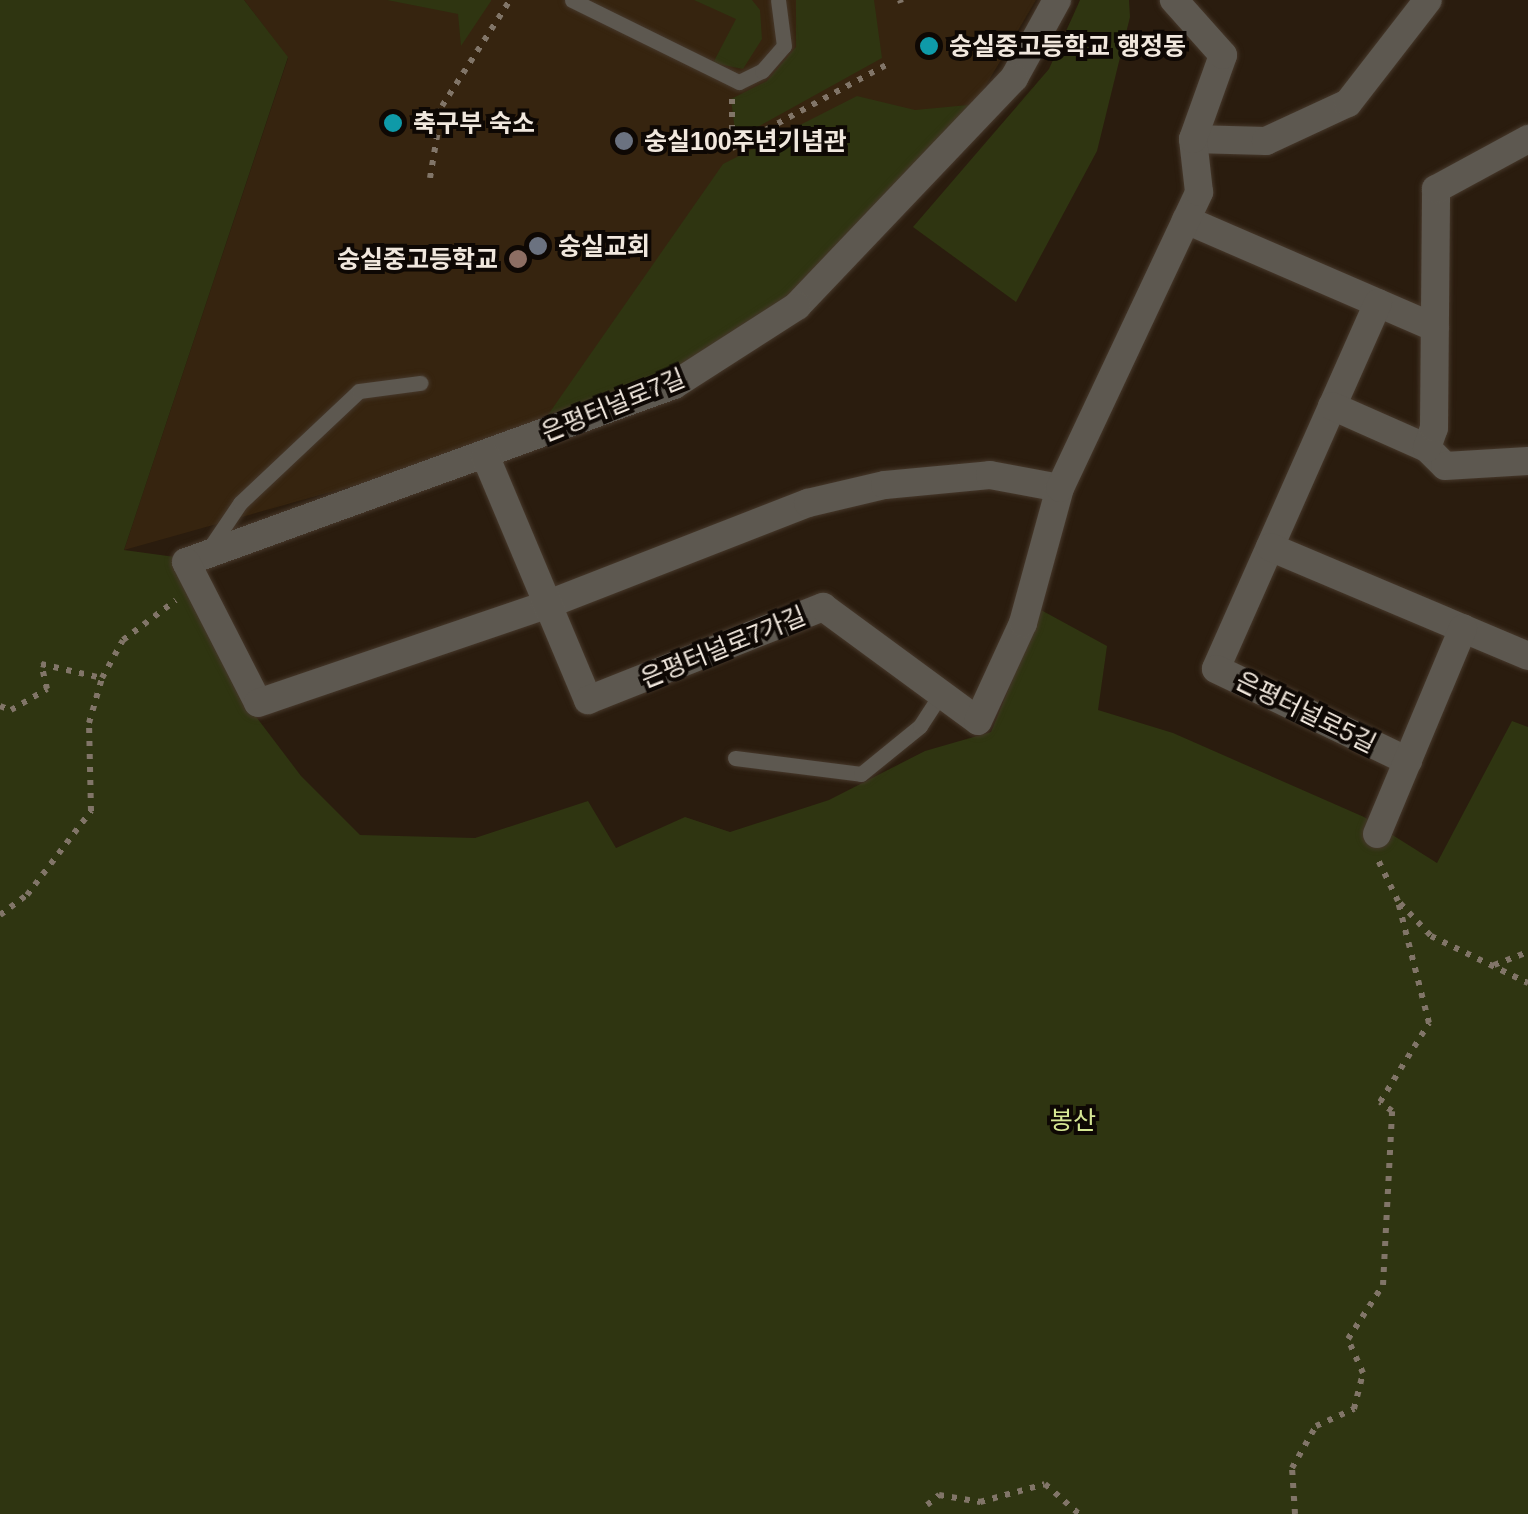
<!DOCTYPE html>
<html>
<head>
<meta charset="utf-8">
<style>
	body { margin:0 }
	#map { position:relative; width:1528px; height:1514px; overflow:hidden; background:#2a1c0e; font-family:Arial,"Noto Sans KR",sans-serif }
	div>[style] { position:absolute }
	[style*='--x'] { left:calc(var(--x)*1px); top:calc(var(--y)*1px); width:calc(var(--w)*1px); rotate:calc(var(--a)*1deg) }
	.built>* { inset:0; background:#36240f }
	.green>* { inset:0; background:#2f3511 }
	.path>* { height:6px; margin-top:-3px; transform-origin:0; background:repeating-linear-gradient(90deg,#817568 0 5px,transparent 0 13px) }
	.roads { filter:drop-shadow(0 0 2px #46382b) drop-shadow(0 0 2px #46382b) }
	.service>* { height:15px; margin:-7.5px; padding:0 7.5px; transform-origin:7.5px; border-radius:7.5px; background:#5d5850 }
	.minor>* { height:28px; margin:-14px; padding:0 14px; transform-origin:14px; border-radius:14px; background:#5d5850 }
	.dots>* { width:28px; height:28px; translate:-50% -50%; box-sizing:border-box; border:5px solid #0e0804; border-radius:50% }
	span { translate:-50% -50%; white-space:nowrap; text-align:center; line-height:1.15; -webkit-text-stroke:8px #0e0804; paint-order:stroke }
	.poi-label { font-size:25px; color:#f0e7dd; font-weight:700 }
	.left { translate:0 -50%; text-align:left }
	.right { translate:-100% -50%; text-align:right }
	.street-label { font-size:25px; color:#f0e7dd }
	.park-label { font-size:25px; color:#d6e794 }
</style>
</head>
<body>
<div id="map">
	<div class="built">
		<div style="clip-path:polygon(244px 0,1036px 0,982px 92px,842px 233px,505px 443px,124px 550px,288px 58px)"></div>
	</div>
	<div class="green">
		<div style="clip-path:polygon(0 0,244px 0,288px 57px,124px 550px,175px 557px,245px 702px,301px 776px,360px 835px,475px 838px,588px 801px,616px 848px,685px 817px,730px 832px,829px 800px,925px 751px,991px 732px,1041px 610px,1107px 646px,1098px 710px,1173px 733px,1364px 817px,1437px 863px,1512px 721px,1528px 727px,1528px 1514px,0 1514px)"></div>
		<div style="clip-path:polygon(387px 0,491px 0,491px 1px,461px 46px,458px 14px)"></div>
		<div style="clip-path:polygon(694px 0,752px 0,760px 10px,762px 39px,743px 69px,713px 63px,736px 19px)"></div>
		<div style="clip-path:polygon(796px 0,874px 0,882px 58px,736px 139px,731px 99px,767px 81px,796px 47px)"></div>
		<div style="clip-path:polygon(1080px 0,1129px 0,1130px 17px,1097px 151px,1016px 302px,913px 227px,1049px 69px)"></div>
		<div style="clip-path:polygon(857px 96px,915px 110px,979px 104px,795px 292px,662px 382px,543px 422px,723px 164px)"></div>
	</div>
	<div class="path">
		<div style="--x:900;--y:0;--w:3;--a:72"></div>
		<div style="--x:732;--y:99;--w:49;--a:90"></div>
		<div style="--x:732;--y:148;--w:179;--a:-28.3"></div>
		<div style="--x:430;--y:178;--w:73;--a:-80.5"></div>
		<div style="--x:442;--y:106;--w:126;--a:-57.3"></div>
		<div style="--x:0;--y:706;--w:12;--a:20"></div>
		<div style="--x:11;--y:710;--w:42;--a:-30.3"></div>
		<div style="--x:47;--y:689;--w:26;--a:-103"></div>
		<div style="--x:41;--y:664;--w:63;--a:12.9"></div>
		<div style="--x:1400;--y:903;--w:45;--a:46.8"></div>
		<div style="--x:1431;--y:936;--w:108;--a:25.9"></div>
		<div style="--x:0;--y:915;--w:34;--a:-37"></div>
		<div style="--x:27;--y:895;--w:106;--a:-52.7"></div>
		<div style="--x:91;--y:811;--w:88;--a:-91.3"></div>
		<div style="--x:89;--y:723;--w:47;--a:-73.9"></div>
		<div style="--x:102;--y:678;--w:43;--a:-61.1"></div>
		<div style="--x:123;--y:640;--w:66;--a:-37"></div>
		<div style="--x:1494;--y:965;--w:36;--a:-21"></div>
		<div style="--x:927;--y:1505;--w:16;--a:-40"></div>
		<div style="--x:939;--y:1495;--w:42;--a:9.7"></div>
		<div style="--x:980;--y:1502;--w:67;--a:-15.5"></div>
		<div style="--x:1045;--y:1484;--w:45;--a:41.4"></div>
		<div style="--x:1295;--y:1514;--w:46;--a:-93.7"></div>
		<div style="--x:1292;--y:1468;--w:48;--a:-60.3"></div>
		<div style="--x:1316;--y:1426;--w:42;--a:-24.1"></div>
		<div style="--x:1354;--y:1409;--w:37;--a:-76"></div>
		<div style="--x:1363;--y:1373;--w:37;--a:-114"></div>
		<div style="--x:1348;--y:1339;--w:64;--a:-57.1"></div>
		<div style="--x:1383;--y:1285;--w:174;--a:-87"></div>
		<div style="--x:1392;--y:1111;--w:15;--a:-143"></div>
		<div style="--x:1380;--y:1102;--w:93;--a:-58.2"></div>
		<div style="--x:1429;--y:1023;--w:126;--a:-104.3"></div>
		<div style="--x:1398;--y:901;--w:46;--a:-116"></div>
	</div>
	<div class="roads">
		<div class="service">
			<div style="--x:572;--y:0;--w:186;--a:26.2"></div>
			<div style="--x:739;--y:82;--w:25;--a:-26"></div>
			<div style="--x:762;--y:71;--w:33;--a:-49"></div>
			<div style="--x:784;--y:46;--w:46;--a:-97.4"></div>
			<div style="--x:207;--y:552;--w:59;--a:-56"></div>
			<div style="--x:240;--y:503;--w:163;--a:-43.3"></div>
			<div style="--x:359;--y:391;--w:62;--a:-7.5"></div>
			<div style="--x:735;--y:758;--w:127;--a:7.2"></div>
			<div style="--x:861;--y:774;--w:76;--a:-39.1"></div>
			<div style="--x:920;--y:726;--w:38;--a:-57"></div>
		</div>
		<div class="minor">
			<div style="--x:1057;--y:0;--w:89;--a:118.9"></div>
			<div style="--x:1014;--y:78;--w:315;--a:133.6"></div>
			<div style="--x:797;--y:306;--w:146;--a:147.3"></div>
			<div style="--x:674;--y:385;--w:519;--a:160.06"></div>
			<div style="--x:186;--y:562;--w:158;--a:62.9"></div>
			<div style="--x:258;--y:703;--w:304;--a:-18.8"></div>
			<div style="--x:546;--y:605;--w:281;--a:-21.3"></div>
			<div style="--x:808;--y:503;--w:79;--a:-13.2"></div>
			<div style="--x:885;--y:485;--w:105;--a:-5.4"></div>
			<div style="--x:990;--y:475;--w:71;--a:10.5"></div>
			<div style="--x:1193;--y:139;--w:73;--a:1.6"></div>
			<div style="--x:1266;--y:141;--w:90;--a:-24.9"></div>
			<div style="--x:1348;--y:103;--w:130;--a:-52.2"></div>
			<div style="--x:1186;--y:220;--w:271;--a:23.4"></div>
			<div style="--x:1378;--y:303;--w:400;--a:113.9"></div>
			<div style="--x:1216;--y:669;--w:213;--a:25.6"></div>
			<div style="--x:1332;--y:406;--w:104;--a:23.9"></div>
			<div style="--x:1427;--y:448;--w:25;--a:45"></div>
			<div style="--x:1445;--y:466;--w:83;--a:-3.4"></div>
			<div style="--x:1427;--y:448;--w:21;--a:-71"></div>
			<div style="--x:1434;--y:428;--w:239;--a:-89.5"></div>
			<div style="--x:1436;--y:189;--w:105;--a:-28.5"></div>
			<div style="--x:485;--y:455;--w:266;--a:67.2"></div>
			<div style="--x:588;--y:700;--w:253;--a:-21.6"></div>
			<div style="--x:823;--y:607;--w:192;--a:36.3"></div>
			<div style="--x:978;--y:721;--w:108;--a:-65.3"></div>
			<div style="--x:1023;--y:623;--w:140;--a:-74.7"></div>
			<div style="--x:1060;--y:488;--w:327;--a:-64.8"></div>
			<div style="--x:1199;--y:192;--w:53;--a:-96.5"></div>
			<div style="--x:1193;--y:139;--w:89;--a:-70.3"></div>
			<div style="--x:1223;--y:55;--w:74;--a:-131.7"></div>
			<div style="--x:1270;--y:547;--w:280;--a:22.9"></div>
			<div style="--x:1377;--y:834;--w:223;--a:-67.3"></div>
		</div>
	</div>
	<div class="dots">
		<div style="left:929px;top:46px;background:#0f9aa8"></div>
		<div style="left:393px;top:123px;background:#0f9aa8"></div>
		<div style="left:624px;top:141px;background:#6b7280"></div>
		<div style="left:538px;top:246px;background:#6b7280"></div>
		<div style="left:518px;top:259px;background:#8d6e63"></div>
	</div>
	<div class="poi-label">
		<span class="left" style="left:949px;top:46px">숭실중고등학교 행정동</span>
		<span class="left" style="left:413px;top:123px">축구부 숙소</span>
		<span class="left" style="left:644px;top:141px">숭실100주년기념관</span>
		<span class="left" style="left:558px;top:246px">숭실교회</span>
		<span class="right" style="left:498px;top:259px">숭실중고등학교</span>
	</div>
	<div class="street-label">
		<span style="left:613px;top:405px;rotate:-22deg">은평터널로7길</span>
		<span style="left:723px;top:647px;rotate:-22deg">은평터널로7가길</span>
		<span style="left:1306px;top:712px;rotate:26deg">은평터널로5길</span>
	</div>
	<div class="park-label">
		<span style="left:1073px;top:1120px">봉산</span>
	</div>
</div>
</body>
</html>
